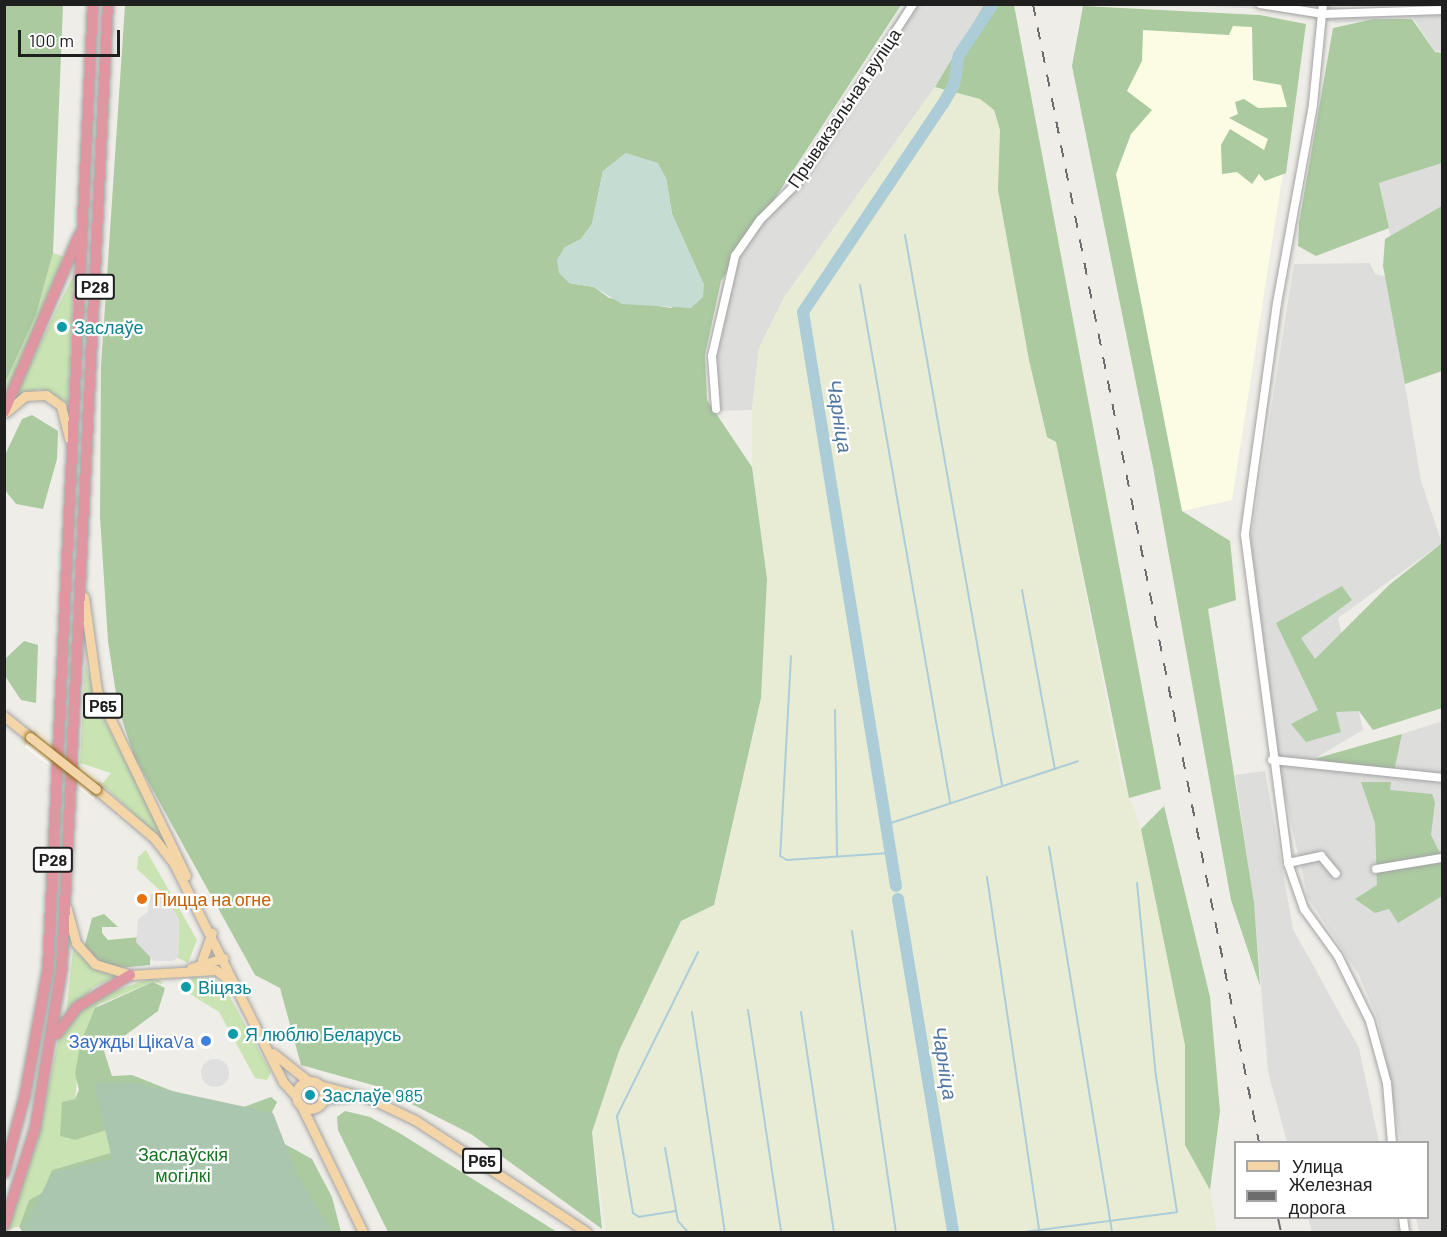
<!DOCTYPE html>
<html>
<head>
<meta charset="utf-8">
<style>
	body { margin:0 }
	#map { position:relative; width:1447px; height:1237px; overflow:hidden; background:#efede7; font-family:Barlow,sans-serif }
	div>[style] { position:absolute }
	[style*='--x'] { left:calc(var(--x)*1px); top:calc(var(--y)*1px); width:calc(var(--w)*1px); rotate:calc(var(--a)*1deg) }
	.residential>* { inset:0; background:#dddddc }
	.education>* { inset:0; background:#fbfce3 }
	.farmland>* { inset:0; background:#e9ecd4 }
	.grass>* { inset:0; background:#c9e4b2 }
	.forest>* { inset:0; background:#abcaa0 }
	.wetland>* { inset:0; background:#c5dcd2 }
	.cemetery>* { inset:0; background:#aac6af }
	.parking>* { inset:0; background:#dfdfdf }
	.round { border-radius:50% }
	.pier>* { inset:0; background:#fff }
	.stream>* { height:2px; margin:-1px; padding:0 1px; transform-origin:1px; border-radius:1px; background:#accdd8 }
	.river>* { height:12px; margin:-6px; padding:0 6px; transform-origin:6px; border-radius:6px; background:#accdd8 }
	.roads { filter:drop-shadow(0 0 2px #a3a3a3) drop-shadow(0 0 2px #a3a3a3) }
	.minor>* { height:8px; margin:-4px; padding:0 4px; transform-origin:4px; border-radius:4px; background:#fff }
	.major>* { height:9px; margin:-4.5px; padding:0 4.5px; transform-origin:4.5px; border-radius:4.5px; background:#f3d5a8 }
	.major>.ring { margin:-4.5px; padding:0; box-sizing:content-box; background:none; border:9px solid #f3d5a8; border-radius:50% }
	.highway>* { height:10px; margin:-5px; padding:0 5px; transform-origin:5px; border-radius:5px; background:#df96a1 }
	.rail>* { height:2px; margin-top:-1px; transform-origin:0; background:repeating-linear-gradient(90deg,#6d6d6d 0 12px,transparent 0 24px) }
	.bridges { filter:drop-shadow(0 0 2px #8c670f) drop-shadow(0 0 2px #8c670f) }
	.major-bridge>* { height:9px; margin:-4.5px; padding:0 4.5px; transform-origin:4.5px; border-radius:4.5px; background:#f3d5a8 }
	.dots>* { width:16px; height:16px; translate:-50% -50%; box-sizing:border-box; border:3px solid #fff; border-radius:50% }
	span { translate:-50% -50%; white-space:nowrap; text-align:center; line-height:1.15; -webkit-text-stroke:4.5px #fff; paint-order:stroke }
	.shield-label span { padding:2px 4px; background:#fff; border:2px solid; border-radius:4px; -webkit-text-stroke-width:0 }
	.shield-label { font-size:16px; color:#1f1f1f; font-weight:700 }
	.street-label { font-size:18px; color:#1f1f1f }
	.culture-label { font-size:18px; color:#0d838f }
	.left { translate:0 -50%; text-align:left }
	.food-label { font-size:18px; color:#c56008 }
	.shop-label { font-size:18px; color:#366cbe }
	.right { translate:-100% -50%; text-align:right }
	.park-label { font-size:18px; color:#177422 }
	.water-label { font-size:20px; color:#52769f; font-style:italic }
	.frame { position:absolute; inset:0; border:6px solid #1f1f1f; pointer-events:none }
	.legend { position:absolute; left:1234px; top:1141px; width:195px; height:78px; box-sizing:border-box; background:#fff; border:2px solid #a5a5a5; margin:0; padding:8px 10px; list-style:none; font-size:18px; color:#1f1f1f }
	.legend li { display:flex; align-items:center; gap:12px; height:30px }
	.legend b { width:30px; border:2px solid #a5a5a5 }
	.scale { position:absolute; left:18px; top:30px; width:102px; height:27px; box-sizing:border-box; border:3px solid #1f1f1f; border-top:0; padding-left:8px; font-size:18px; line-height:21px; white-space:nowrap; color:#1f1f1f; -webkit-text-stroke:4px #fff; paint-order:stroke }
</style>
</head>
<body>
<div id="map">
	<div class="residential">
		<div style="clip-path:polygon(1324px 4px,1357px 12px,1442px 7px,1442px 52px,1435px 51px,1413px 18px,1338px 23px,1262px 9px,1183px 5px)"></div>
		<div style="clip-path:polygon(906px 5px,984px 5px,935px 87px,785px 296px,759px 348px,752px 410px,712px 411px,708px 355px,723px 282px)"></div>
		<div style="clip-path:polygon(1442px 163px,1442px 350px,1417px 359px,1379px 183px)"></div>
		<div style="clip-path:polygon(1370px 263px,1375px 274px,1387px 277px,1421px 481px,1442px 543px,1338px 618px,1363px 730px,1314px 759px,1394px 772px,1402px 734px,1442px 721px,1442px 1232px,1419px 1232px,1416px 1218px,1428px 1218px,1428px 1142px,1401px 1142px,1378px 1020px,1359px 975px,1308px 898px,1269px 725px,1253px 564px,1247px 563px,1294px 264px)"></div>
		<div style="clip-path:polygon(1265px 771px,1293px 929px,1359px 1048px,1379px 1142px,1287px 1142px,1268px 1072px,1254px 902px,1235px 775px)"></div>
		<div style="clip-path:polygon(1308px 1218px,1396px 1218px,1399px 1232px,1312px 1232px)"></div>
	</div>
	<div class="education">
		<div style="clip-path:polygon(1083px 6px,1260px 15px,1306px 24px,1232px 500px,1182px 511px)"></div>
	</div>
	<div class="farmland">
		<div style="clip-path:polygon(935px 87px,980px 99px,994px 110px,1000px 130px,998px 190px,1029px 360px,1047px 437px,1056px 442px,1121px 774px,1148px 849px,1185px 1045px,1185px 1145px,1210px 1190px,1217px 1232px,606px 1232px,592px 1132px,619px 1051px,681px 921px,714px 905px,761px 698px,767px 579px,752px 467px,752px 410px,759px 348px,785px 296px)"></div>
	</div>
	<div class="grass">
		<div style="clip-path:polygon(53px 253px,64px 257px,5px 398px,5px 383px,36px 315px)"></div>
		<div style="clip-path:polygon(74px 274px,68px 403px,39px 389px,13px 399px)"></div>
		<div style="clip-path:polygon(85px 663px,103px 717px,170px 848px,102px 784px,111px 773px,80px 763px)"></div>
		<div style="clip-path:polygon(146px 850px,197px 940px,188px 963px,178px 958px,179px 920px,165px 895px,137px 869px,138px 857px)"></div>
		<div style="clip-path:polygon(73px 949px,92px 966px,120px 975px,94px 987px,66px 1015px)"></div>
		<div style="clip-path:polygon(190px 977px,214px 978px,224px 986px,271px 1072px,267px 1080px,255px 1078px,219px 1012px,187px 992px,194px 986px)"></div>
		<div style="clip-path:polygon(149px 979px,160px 980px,163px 984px,153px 982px,98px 1005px,81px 1042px,75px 1099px,62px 1102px,67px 1139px,106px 1130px,117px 1151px,52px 1170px,42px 1193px,29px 1200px,19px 1226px,8px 1230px,37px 1141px,59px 1037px,74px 1014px,99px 996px)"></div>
	</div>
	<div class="forest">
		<div style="clip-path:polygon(5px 4px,63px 5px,53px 253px,36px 315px,5px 383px)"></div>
		<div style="clip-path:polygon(evenodd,125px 5px,901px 5px,721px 281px,705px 355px,707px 400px,752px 467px,767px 579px,761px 698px,714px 905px,681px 921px,619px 1051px,592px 1132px,602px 1229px,471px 1134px,376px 1086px,301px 1065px,280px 988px,255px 975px,134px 756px,118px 707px,108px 641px,100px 517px,101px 367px,125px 5px,626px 153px,666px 178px,672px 214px,704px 285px,671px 308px,609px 298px,594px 287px,569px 283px,564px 248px,581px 239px,592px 224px,603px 171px,626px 153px)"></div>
		<div style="clip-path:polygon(984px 5px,1014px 5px,1161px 789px,1129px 798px,1056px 442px,1047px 437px,1029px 360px,998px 190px,1000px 130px,994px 110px,980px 99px,935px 87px)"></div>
		<div style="clip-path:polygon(1083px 6px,1260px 15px,1306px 24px,1286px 173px,1265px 181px,1259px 174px,1252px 184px,1237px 172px,1222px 174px,1221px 145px,1230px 129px,1264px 150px,1268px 139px,1229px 118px,1238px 114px,1235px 102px,1244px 99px,1258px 108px,1287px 107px,1281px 85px,1253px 80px,1252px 27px,1233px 26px,1229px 35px,1143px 30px,1142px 61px,1127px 91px,1152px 110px,1131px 134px,1116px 174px,1182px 511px,1230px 541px,1236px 600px,1208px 609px,1254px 902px,1260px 986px,1231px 900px,1153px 467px,1072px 66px)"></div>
		<div style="clip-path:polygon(1374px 19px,1412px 19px,1435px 52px,1442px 53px,1442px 163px,1379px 183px,1389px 228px,1316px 256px,1298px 246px,1299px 223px,1333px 28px)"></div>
		<div style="clip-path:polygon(1442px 206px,1442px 371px,1405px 384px,1383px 266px,1385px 239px)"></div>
		<div style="clip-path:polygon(32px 415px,58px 431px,57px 459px,43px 509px,16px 504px,5px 490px,5px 455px,22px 419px)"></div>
		<div style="clip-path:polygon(1442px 543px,1442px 708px,1373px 730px,1359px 711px,1336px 712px,1341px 732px,1306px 742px,1291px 724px,1318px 710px,1276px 623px,1342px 586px,1352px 600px,1301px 638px,1315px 659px,1389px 585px)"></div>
		<div style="clip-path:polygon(24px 641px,38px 645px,36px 703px,21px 700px,5px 676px,6px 658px)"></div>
		<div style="clip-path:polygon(1402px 734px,1394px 772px,1314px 759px)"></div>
		<div style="clip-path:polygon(1361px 782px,1391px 782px,1390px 790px,1432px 794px,1435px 802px,1431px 835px,1442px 857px,1442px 896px,1398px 923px,1389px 909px,1375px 913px,1355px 899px,1377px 885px,1375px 823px)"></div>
		<div style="clip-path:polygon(1164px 806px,1210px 997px,1220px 1111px,1210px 1190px,1185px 1145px,1185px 1045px,1141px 829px)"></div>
		<div style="clip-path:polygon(104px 914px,118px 927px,102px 927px,102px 933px,108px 940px,140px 937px,151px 949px,150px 965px,119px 968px,97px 961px,84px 948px,92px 918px)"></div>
		<div style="clip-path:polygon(153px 982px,165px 988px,158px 1011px,104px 1051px,112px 1076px,132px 1075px,205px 1104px,241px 1108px,271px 1097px,277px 1102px,271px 1114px,281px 1142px,312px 1159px,332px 1197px,341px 1232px,23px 1232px,19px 1227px,29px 1200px,42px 1193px,52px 1170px,117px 1151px,106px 1130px,75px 1140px,60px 1136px,62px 1102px,75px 1099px,79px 1090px,75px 1073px,81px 1042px,95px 1008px)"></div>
		<div style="clip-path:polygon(345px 1111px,370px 1117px,401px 1134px,557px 1232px,388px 1232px,338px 1130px,337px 1117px)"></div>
	</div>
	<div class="wetland">
		<div style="clip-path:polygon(626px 153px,658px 163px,666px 178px,672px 214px,704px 285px,703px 297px,691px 308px,622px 304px,594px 287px,569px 283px,559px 273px,557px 260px,564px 248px,581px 239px,592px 224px,603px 171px)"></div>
	</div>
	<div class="cemetery">
		<div style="clip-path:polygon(94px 1083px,135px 1083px,273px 1113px,297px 1175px,332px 1232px,21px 1232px,53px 1172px,112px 1159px)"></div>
	</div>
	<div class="parking">
		<div style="clip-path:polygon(150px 894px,165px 895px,179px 920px,178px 958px,172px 961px,154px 961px,136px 942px,138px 919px,148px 912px)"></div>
		<div class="round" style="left:201px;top:1059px;width:28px;height:28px"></div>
	</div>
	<div class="pier">
		<div style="clip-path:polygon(32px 728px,99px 781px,94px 800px,25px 747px)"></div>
	</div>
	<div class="stream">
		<div style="--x:905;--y:235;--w:558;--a:80"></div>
		<div style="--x:860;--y:285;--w:525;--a:80.12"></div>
		<div style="--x:1022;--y:590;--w:182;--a:79.6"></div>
		<div style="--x:791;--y:656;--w:200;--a:93.1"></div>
		<div style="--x:780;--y:856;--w:8;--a:30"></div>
		<div style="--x:787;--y:860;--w:103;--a:-3.9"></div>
		<div style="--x:835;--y:710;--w:146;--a:89.2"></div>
		<div style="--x:885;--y:825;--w:203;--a:-18.3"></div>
		<div style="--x:1049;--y:847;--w:390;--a:80.7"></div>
		<div style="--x:987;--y:877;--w:358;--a:81.6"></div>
		<div style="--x:852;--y:931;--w:304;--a:81.7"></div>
		<div style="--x:748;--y:1010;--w:224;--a:81.5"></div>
		<div style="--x:692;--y:1012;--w:222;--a:81.5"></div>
		<div style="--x:801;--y:1012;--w:222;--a:81.5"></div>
		<div style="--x:665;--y:1148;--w:74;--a:79.9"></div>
		<div style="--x:678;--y:1221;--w:15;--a:48"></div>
		<div style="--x:676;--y:1211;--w:37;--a:171"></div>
		<div style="--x:639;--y:1217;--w:7;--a:-146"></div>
		<div style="--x:633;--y:1213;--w:98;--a:-99.4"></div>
		<div style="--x:617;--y:1116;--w:183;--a:-63.7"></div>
		<div style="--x:1024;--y:1232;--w:154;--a:-7.4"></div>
		<div style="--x:1177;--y:1212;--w:137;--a:-98.8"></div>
		<div style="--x:1156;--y:1077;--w:195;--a:-95.6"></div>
	</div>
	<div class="river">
		<div style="--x:896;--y:886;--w:581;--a:-99.2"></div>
		<div style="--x:803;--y:312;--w:251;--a:-56.1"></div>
		<div style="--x:943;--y:104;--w:22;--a:-60"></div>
		<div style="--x:954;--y:85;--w:30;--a:-81"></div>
		<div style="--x:959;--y:55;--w:61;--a:-56.3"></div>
		<div style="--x:898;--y:899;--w:338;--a:80.6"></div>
	</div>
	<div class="roads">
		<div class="minor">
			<div style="--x:1260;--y:4;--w:64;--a:9"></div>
			<div style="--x:1323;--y:14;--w:119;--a:-1.9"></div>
			<div style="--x:1323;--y:4;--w:101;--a:95.7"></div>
			<div style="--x:1313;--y:105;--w:201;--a:100.3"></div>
			<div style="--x:1277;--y:303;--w:234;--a:97.9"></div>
			<div style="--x:1245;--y:535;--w:331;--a:82.5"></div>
			<div style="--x:1288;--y:863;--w:49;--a:70.8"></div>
			<div style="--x:1304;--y:909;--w:58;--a:54.1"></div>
			<div style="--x:1338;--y:956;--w:72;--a:63.8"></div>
			<div style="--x:1370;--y:1021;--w:64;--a:74.7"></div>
			<div style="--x:1387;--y:1083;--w:59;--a:85.2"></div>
			<div style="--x:716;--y:409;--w:53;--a:-94.3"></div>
			<div style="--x:712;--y:356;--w:103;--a:-77"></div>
			<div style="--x:735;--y:256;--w:44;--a:-55.2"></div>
			<div style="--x:760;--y:220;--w:54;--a:-45"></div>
			<div style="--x:798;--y:182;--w:212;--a:-57.1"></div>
			<div style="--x:1272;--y:760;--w:171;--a:6"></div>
			<div style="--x:1288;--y:863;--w:34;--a:-12"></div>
			<div style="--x:1321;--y:856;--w:23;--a:50"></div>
			<div style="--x:1376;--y:869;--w:67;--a:-9.5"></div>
			<div style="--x:1403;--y:1218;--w:14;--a:82"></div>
		</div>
		<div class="major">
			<div style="--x:6;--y:412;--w:25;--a:-40"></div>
			<div style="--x:25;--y:396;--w:21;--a:-3"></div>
			<div style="--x:46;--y:395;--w:19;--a:36"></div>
			<div style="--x:61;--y:406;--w:34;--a:76"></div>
			<div style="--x:84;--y:597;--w:95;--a:82.1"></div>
			<div style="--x:97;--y:691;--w:205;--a:64.3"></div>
			<div style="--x:4;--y:716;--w:33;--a:39"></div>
			<div style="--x:96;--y:789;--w:76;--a:40.2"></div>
			<div style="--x:154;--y:838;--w:33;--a:52"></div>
			<div style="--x:174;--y:864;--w:244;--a:63.4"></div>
			<div style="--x:283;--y:1082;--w:19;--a:47"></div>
			<div style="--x:67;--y:909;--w:35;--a:75"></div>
			<div style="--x:76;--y:943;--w:28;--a:48"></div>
			<div style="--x:95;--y:964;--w:37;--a:17"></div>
			<div style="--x:130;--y:975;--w:86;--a:-3.3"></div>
			<div style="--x:216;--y:970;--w:24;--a:38"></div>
			<div style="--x:202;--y:960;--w:29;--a:-70"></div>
			<div style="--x:191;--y:968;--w:34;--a:-17"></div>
			<div style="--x:273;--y:1053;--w:45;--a:38.7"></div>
			<div class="ring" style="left:296px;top:1081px;width:19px;height:19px"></div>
			<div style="--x:319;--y:1085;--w:52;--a:14.6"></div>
			<div style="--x:369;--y:1098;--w:51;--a:25.6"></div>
			<div style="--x:415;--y:1120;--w:205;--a:33.1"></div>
			<div style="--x:322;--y:1099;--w:27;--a:-6"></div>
			<div style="--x:301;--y:1105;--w:141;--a:64"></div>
		</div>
		<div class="highway">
			<div style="--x:4;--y:412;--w:192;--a:-67"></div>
			<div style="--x:57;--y:1034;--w:34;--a:-53"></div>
			<div style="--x:77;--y:1007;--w:62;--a:-31.1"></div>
			<div style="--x:4;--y:1173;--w:81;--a:-74.9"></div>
			<div style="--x:25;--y:1095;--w:129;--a:-79.7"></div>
			<div style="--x:48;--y:968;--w:965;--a:-87.33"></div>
			<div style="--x:4;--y:1226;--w:102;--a:-72.3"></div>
			<div style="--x:35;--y:1129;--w:163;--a:-80.5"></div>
			<div style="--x:62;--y:968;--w:965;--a:-87.27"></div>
		</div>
	</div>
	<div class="rail">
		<div style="--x:1033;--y:4;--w:1160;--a:78.77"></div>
		<div style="--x:1278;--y:1218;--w:14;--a:78"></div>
	</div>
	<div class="bridges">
		<div class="major-bridge">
			<div style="--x:30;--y:737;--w:84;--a:38.2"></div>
		</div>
	</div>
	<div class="dots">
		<div style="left:62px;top:327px;background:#0f9aa8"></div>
		<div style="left:142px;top:899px;background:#e8710a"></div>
		<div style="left:186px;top:987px;background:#0f9aa8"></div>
		<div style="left:233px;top:1034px;background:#0f9aa8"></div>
		<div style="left:206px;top:1041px;background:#3f7fe0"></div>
		<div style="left:310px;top:1095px;background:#0f9aa8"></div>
	</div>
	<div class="shield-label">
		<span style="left:95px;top:287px">Р28</span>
		<span style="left:103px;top:706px">Р65</span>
		<span style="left:53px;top:860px">Р28</span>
		<span style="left:482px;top:1161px">Р65</span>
	</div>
	<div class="street-label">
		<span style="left:844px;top:108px;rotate:-56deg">Прывакзальная вуліца</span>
	</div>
	<div class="culture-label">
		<span class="left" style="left:74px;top:327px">Заслаўе</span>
		<span class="left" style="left:198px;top:987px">Віцязь</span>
		<span class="left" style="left:245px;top:1034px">Я люблю Беларусь</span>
		<span class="left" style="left:322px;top:1095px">Заслаўе 985</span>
	</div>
	<div class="food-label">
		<span class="left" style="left:154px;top:899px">Пицца на огне</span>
	</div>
	<div class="shop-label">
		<span class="right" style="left:194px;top:1041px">Заужды ЦікаVа</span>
	</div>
	<div class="park-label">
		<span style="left:183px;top:1165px">Заслаўскія<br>могілкі</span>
	</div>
	<div class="water-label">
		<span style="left:840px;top:416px;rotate:81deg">Чарніца</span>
		<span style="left:945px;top:1063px;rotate:81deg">Чарніца</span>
	</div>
	<div class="frame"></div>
	<ul class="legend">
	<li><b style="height:8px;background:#f3d5a8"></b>Улица</li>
	<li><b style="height:8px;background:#6d6d6d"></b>Железная дорога</li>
	</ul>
	<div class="scale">100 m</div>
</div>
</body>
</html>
